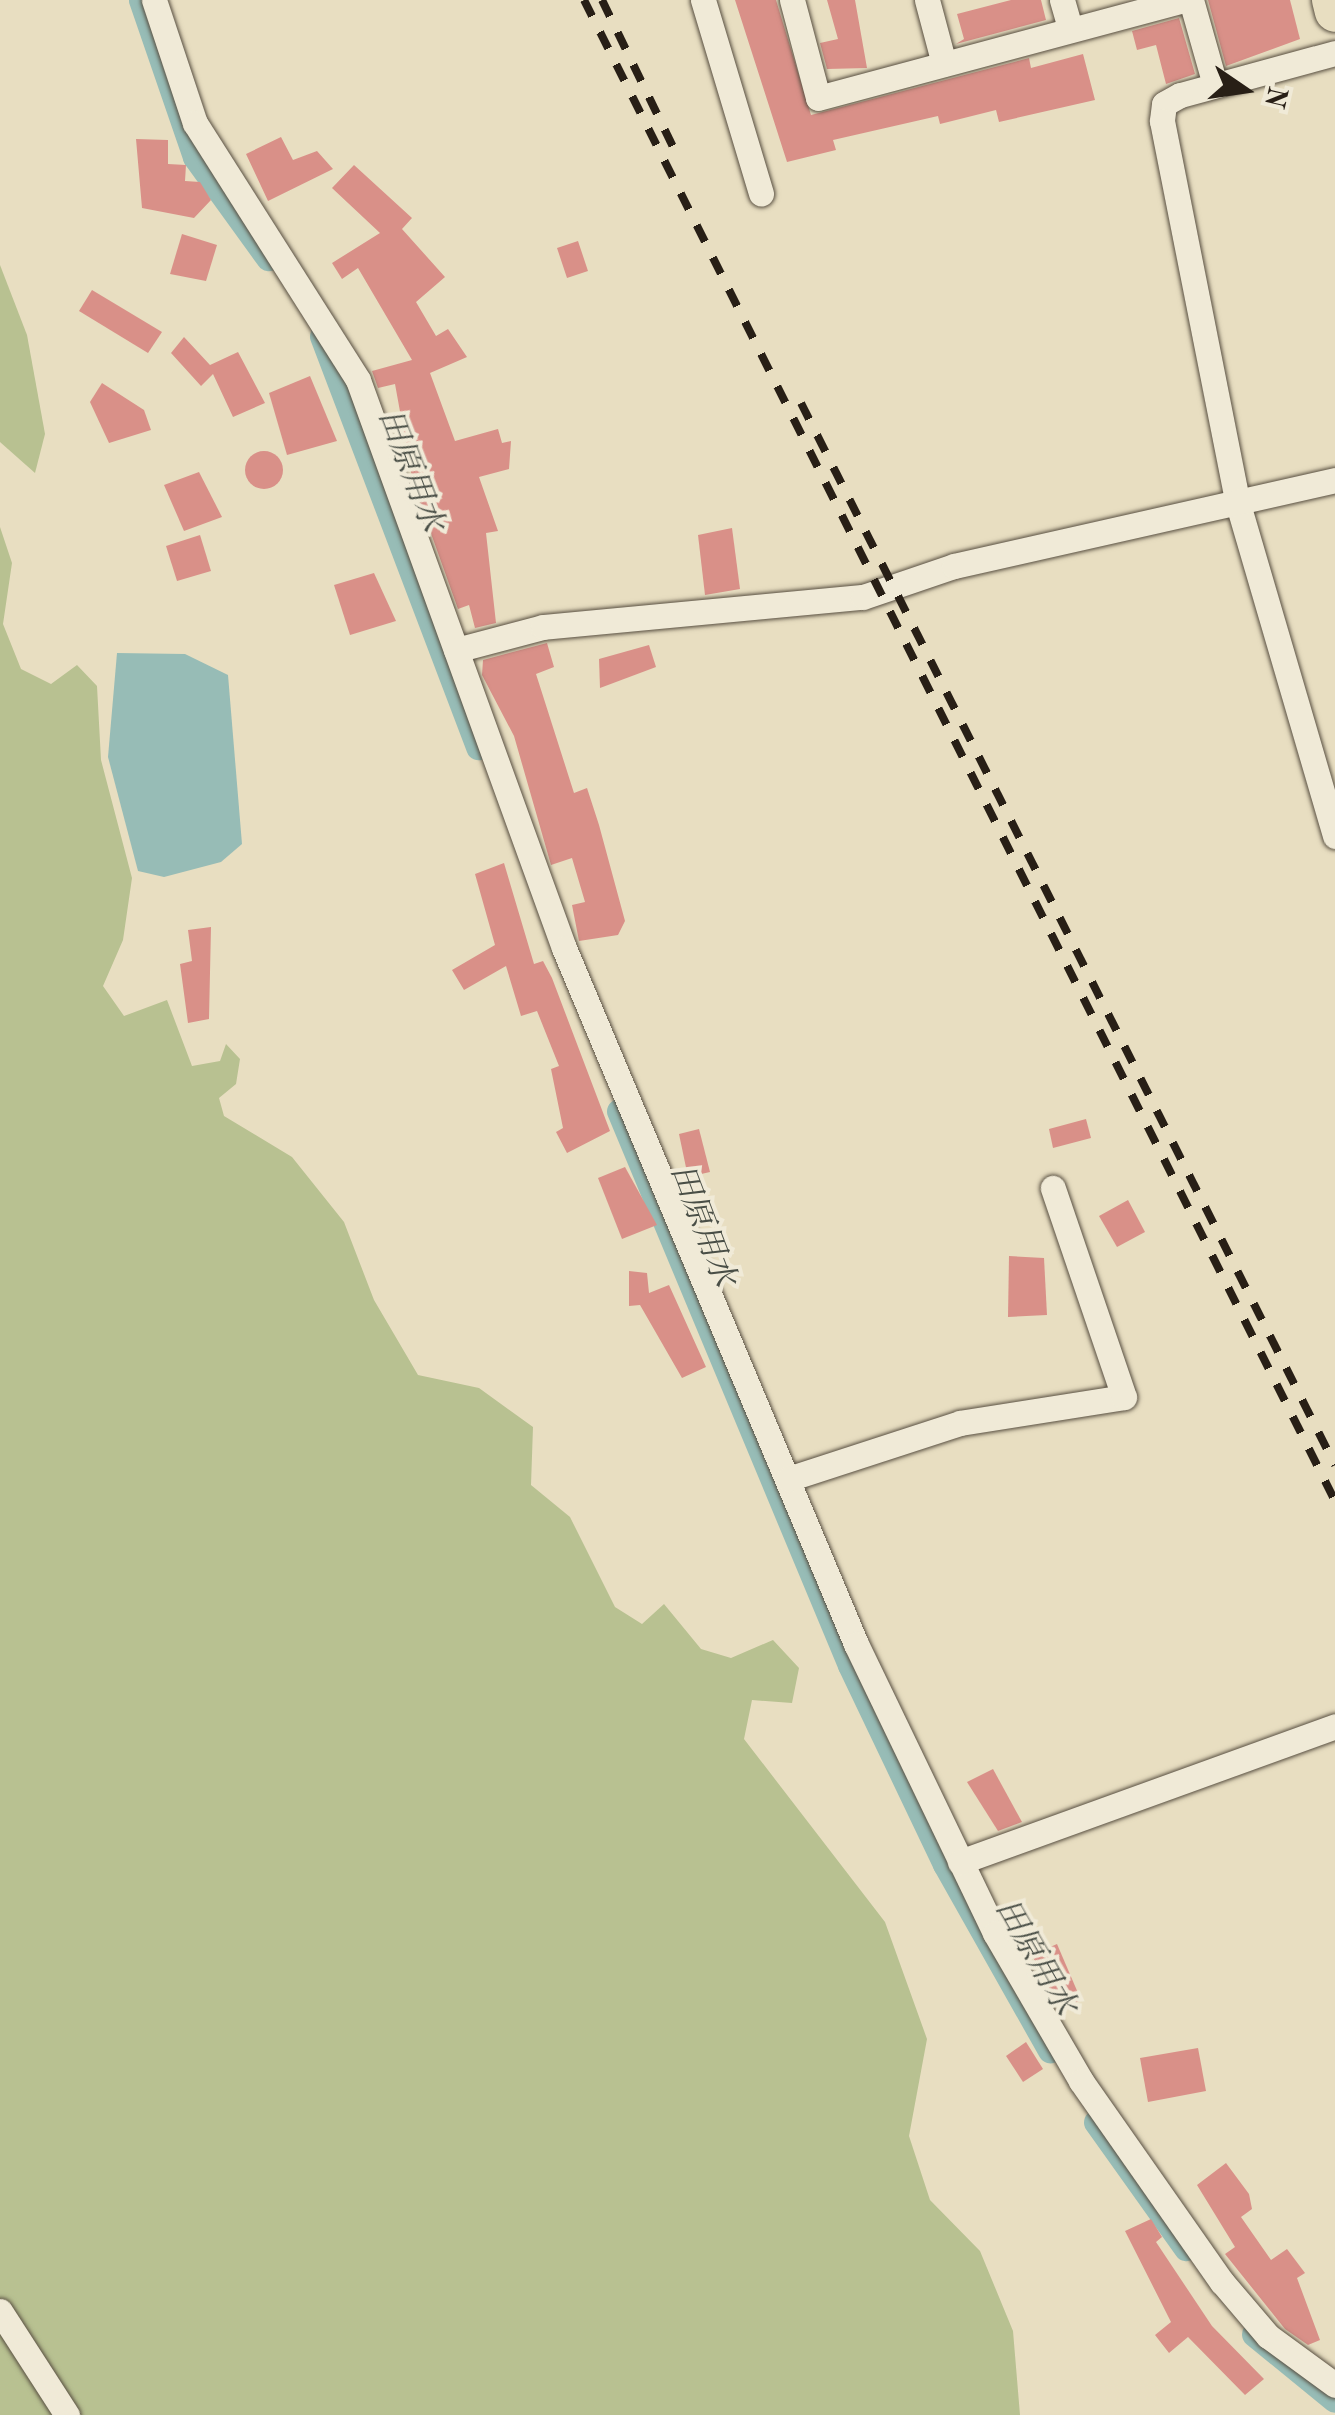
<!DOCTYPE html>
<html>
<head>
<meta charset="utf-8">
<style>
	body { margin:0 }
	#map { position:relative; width:1335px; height:2415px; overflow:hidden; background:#e8dec1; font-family:"Old Standard TT","Noto Serif JP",serif }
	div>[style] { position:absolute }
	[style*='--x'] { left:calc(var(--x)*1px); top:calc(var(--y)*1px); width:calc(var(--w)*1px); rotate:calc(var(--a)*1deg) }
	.green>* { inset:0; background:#b8c191 }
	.water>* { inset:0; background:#97bcb6 }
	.canal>* { height:25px; margin:-12.5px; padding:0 12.5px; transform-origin:12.5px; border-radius:12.5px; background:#97bcb6 }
	.building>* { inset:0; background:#d99088 }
	.round { border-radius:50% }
	.roads { filter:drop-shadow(0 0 2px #584f41) drop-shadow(0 0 2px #584f41) }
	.street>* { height:25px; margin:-12.5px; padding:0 12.5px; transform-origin:12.5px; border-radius:12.5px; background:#f0ead7 }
	.primary>* { height:40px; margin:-20px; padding:0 20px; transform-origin:20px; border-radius:20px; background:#e8dec1 }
	.rail>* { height:8px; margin-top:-4px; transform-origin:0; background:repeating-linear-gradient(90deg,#281f16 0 18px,transparent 0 36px) }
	span { translate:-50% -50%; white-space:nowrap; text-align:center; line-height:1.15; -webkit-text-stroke:8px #f0ead7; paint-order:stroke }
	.water-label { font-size:32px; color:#494e46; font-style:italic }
	.north { position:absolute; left:1195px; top:40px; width:100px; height:100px; -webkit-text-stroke:8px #f0ead7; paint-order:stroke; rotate:103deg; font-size:28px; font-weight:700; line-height:40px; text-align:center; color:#281f16 }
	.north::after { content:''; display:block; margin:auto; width:35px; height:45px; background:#281f16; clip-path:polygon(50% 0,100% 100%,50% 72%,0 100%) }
</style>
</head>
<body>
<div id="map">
	<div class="green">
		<div style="clip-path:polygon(0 265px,27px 335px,45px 434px,35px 473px,0 442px)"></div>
		<div style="clip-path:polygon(0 527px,12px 563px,3px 624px,21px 669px,51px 684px,77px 665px,97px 686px,101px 760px,132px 878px,123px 940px,103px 986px,124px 1016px,167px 1000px,192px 1066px,220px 1061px,226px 1044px,240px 1059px,236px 1084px,219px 1098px,224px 1116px,292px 1157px,344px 1222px,374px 1300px,418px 1375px,479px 1388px,533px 1427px,531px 1485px,570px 1517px,615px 1607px,642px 1624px,664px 1604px,701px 1649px,731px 1658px,773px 1640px,799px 1668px,792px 1703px,752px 1700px,744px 1739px,885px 1922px,927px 2039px,909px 2136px,930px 2200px,980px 2251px,1013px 2331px,1020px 2415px,0 2415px)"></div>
	</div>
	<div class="water">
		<div style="clip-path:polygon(117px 653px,185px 654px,228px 675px,242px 844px,221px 862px,164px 877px,138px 871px,108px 757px)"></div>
	</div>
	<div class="canal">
		<div style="--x:141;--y:0;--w:166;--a:71"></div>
		<div style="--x:195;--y:157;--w:125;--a:54.1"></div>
		<div style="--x:322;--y:336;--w:440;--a:69.2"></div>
		<div style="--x:619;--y:1111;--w:600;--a:67.37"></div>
		<div style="--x:850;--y:1665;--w:221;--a:64.5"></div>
		<div style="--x:945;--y:1864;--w:214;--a:60.6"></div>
		<div style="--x:1096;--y:2122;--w:155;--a:54.5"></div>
		<div style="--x:1254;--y:2334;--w:104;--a:39.2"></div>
	</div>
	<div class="building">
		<div style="clip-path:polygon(735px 0,776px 0,811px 115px,1029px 58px,1031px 68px,1083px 54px,1095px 100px,999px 122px,996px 110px,940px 124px,938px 116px,833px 140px,836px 150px,787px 162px)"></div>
		<div style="clip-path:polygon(827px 0,855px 0,867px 68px,827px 69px,820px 43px,838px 39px)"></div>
		<div style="clip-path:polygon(1011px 0,1041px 0,1046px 20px,956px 44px,964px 39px,957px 14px)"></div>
		<div style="clip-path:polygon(1208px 0,1290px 0,1300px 39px,1226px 66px)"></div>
		<div style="clip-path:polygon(1179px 18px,1195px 74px,1166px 84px,1156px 45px,1137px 50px,1132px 31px)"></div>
		<div style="clip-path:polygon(281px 137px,293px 160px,317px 151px,333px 169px,268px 201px,246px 154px)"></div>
		<div style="clip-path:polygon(136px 139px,168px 140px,168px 164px,186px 165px,185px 181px,200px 182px,211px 200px,194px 218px,142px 208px)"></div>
		<div style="clip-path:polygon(354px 165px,412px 218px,402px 229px,445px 277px,416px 302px,436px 336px,448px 329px,467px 357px,430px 373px,455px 441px,498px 429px,502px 443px,511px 441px,509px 469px,479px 477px,498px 531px,486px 533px,496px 623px,475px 628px,469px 605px,458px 609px,413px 483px,395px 384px,378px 388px,372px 371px,412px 360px,358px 268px,342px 279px,332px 263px,380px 233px,332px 188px)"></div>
		<div style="clip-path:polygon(182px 234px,217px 245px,206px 281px,170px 274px)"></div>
		<div style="clip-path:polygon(578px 241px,588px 271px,567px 278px,557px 248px)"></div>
		<div style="clip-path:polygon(92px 290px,162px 332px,148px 353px,79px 311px)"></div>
		<div style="clip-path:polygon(184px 337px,210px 365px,238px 352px,265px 403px,233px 417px,213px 374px,201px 386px,171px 353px)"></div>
		<div style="clip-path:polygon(310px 376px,337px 441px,287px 455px,269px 393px)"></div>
		<div style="clip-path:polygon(102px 383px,144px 410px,151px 430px,109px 443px,90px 402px)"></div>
		<div class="round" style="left:245px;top:451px;width:38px;height:38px"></div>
		<div style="clip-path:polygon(199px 472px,222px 517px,184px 531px,164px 485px)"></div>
		<div style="clip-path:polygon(732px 528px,740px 589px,705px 595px,698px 535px)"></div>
		<div style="clip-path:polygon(200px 535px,211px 571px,177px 581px,166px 546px)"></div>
		<div style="clip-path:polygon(374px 573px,396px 621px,350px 635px,334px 585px)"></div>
		<div style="clip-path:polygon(547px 643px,554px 667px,536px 674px,574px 793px,587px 788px,599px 825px,625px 921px,618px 935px,579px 941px,572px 905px,585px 902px,572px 858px,551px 865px,514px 736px,482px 675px,483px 660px)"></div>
		<div style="clip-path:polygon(649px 645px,656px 667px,600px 688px,599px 659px)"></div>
		<div style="clip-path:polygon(504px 863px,534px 964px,543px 961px,552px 978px,610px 1131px,567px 1153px,556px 1132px,563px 1128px,551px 1069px,559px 1066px,537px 1011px,521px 1016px,506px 966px,464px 990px,452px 970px,495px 945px,475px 874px)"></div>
		<div style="clip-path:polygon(211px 927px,209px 1019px,188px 1023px,180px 964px,192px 961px,188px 930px)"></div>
		<div style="clip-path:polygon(1086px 1119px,1091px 1138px,1053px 1148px,1049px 1129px)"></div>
		<div style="clip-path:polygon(699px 1129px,710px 1172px,688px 1177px,679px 1134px)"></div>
		<div style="clip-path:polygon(625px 1167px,657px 1225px,622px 1239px,598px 1178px)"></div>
		<div style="clip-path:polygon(1128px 1200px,1145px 1232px,1117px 1247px,1099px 1216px)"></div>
		<div style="clip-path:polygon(1009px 1256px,1044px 1258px,1047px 1315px,1008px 1317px)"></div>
		<div style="clip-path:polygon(629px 1271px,647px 1273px,649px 1293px,669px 1285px,706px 1367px,682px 1378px,640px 1305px,629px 1306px)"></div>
		<div style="clip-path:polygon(993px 1769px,1022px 1822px,998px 1831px,967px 1782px)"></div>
		<div style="clip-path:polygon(1057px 1944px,1081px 2000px,1059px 2010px,1032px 1955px)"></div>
		<div style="clip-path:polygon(1026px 2042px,1043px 2069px,1023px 2082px,1006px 2056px)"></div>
		<div style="clip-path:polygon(1198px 2048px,1206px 2091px,1148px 2102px,1140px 2058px)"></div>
		<div style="clip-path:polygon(1226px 2163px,1249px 2194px,1252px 2209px,1241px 2217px,1271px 2260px,1287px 2249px,1305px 2273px,1297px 2278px,1320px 2340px,1308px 2345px,1285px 2329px,1225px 2254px,1235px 2247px,1197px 2185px)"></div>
		<div style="clip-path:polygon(1151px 2219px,1162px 2237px,1156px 2242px,1212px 2326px,1264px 2379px,1245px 2395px,1188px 2337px,1169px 2353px,1155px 2335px,1171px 2322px,1125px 2231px)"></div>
	</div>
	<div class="roads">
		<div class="street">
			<div style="--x:154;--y:0;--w:130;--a:71.6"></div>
			<div style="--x:195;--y:123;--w:304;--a:57.6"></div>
			<div style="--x:358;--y:380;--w:604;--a:70.07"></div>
			<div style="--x:564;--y:948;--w:755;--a:67.24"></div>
			<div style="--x:856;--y:1644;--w:321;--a:64.3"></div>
			<div style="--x:995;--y:1933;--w:171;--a:59.8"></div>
			<div style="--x:1081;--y:2081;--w:246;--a:55"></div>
			<div style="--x:1222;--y:2282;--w:71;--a:49.6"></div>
			<div style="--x:1268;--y:2336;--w:83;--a:36.2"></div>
			<div style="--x:703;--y:0;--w:202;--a:73.3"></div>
			<div style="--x:792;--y:0;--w:101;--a:75.1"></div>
			<div style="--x:818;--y:98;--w:379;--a:-15"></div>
			<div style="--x:927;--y:0;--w:66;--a:75.1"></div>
			<div style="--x:1062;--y:0;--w:29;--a:74"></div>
			<div style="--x:1191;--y:0;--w:88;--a:74.2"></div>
			<div style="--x:1335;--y:53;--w:161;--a:164.8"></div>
			<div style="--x:1180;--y:95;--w:18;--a:151"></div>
			<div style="--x:1164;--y:104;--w:17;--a:97"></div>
			<div style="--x:1162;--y:121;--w:390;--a:78.8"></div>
			<div style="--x:1238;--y:504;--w:346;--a:73.7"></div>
			<div style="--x:456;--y:650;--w:90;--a:-14.8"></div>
			<div style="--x:543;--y:627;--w:321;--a:-5.4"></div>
			<div style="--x:863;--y:597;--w:96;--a:-18.8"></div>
			<div style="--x:954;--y:566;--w:391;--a:-12.7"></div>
			<div style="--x:788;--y:1479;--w:181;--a:-18"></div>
			<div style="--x:960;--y:1423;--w:166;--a:-9"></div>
			<div style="--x:1124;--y:1397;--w:221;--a:-108.8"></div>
			<div style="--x:960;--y:1862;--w:399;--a:-19.9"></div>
			<div style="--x:0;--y:2311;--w:124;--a:57.2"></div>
		</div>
		<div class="primary">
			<div style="--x:1332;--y:0;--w:12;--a:76"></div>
		</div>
	</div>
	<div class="rail">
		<div style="--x:584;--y:0;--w:1678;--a:63.42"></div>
		<div style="--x:602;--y:0;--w:170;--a:64.2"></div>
		<div style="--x:801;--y:403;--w:1189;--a:63.31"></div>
	</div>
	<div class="water-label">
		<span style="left:409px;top:471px;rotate:69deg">田原用水</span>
		<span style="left:701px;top:1226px;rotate:69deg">田原用水</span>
		<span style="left:1034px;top:1958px;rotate:60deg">田原用水</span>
	</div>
	<div class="north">N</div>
</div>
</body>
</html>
